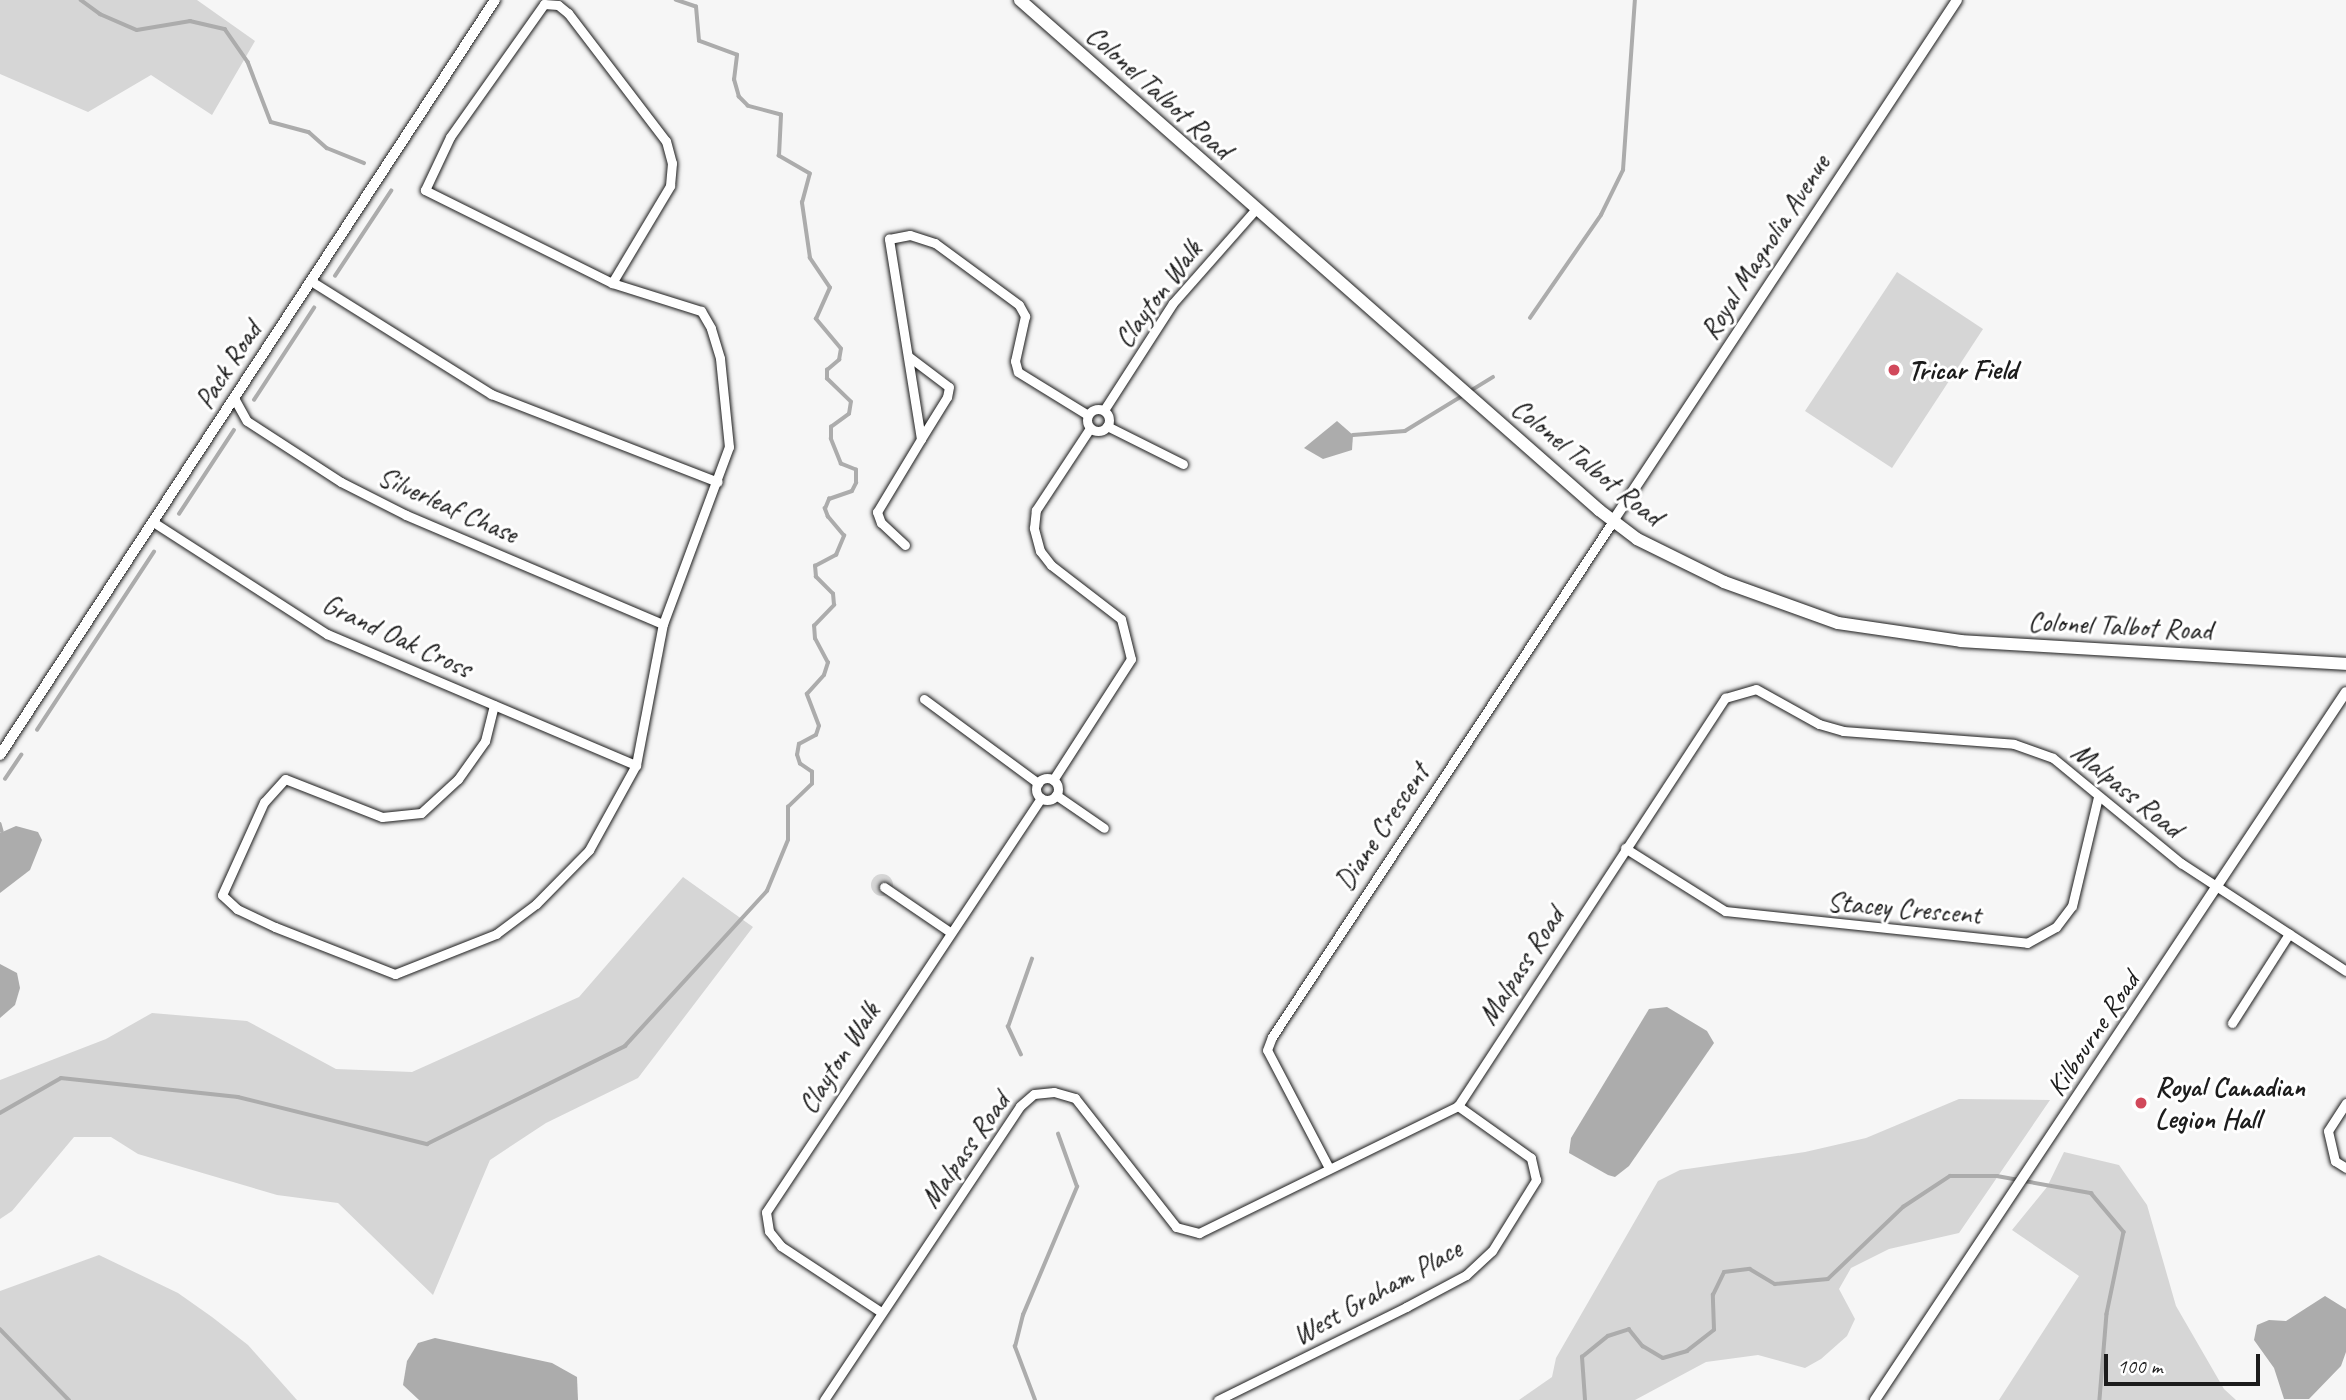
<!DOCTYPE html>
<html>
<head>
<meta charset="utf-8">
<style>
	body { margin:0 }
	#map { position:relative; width:2346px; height:1400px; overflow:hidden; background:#f6f6f6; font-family:Caveat,sans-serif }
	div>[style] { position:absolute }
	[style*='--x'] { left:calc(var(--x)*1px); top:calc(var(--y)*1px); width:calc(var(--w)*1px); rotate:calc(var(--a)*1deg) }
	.green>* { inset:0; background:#d6d6d6 }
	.round { border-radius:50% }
	.water>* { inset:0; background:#acacac }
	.stream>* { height:3.5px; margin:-1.75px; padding:0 1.75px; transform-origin:1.75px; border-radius:1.75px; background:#acacac }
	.roads { filter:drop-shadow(0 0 2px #1c1c1c) drop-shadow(0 0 2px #1c1c1c) }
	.minor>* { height:9px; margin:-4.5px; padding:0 4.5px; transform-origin:4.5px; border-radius:4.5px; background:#fff }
	.minor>.ring { margin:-4.5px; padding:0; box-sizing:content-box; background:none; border:9px solid #fff; border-radius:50% }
	.tertiary>* { height:10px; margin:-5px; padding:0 5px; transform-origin:5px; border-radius:5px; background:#fff }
	.secondary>* { height:12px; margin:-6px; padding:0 6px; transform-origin:6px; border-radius:6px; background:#fff }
	.dots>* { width:19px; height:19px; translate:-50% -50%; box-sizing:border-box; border:4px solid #fff; border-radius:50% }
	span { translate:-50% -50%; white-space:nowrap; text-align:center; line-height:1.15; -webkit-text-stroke:6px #fff; paint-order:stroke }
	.street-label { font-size:28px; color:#1c1c1c }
	.poi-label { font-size:28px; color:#1c1c1c; font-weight:700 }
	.left { translate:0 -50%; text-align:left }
	.scale { position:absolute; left:2104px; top:1354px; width:156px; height:32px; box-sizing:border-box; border:4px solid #1c1c1c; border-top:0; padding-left:9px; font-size:21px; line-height:24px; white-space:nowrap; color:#1c1c1c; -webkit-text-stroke:5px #fff; paint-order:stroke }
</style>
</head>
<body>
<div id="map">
	<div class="green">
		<div style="clip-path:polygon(0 0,197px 0,255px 41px,212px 115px,151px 75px,88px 112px,0 74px)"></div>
		<div style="clip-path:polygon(1897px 272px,1983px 329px,1892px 468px,1805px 411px)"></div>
		<div class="round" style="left:871px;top:874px;width:22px;height:22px"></div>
		<div style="clip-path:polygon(683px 877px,753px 927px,638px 1078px,546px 1123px,490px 1160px,433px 1295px,338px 1203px,277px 1195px,138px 1154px,111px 1137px,74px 1137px,12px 1211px,0 1219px,0 1080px,106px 1039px,152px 1013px,247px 1021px,336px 1069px,412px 1072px,579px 997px)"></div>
		<div style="clip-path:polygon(1959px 1099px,2050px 1100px,1959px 1233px,1889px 1249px,1851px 1268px,1839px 1289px,1855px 1319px,1847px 1336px,1821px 1359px,1805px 1368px,1758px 1355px,1706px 1362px,1635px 1400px,1519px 1400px,1552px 1377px,1556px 1358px,1658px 1181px,1680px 1170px,1805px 1152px,1866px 1138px)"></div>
		<div style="clip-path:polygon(2064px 1152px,2119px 1165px,2147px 1205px,2176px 1306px,2224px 1389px,2236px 1400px,1999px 1400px,2079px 1276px,2012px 1230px,2047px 1187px)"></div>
		<div style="clip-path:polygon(99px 1255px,178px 1293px,212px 1317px,248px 1345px,297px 1400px,0 1400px,0 1291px)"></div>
	</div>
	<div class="water">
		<div style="clip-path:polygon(1337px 421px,1353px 435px,1352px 450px,1323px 459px,1304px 448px)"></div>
		<div style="clip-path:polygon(16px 826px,38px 832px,42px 840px,30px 870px,0 893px,0 833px)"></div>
		<div style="clip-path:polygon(0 964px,17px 973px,20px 988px,15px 1005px,0 1018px)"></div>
		<div style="clip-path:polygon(1667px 1007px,1707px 1031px,1714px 1043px,1629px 1166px,1615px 1177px,1608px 1175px,1569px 1153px,1571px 1138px,1649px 1009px)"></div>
		<div style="clip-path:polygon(2325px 1296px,2346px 1309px,2346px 1352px,2341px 1366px,2309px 1399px,2284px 1399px,2274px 1368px,2254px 1340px,2257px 1325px,2269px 1320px,2286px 1321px)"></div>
		<div style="clip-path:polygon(435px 1338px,552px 1363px,577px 1377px,578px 1400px,419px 1400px,403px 1385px,407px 1361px,418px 1343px)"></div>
	</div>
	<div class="stream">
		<div style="--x:81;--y:0;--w:24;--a:36"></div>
		<div style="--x:100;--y:14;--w:40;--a:23.4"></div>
		<div style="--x:137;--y:30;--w:54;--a:-9.6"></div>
		<div style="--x:190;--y:21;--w:36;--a:13"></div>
		<div style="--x:225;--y:29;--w:40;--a:55.1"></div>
		<div style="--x:248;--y:62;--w:64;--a:69"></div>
		<div style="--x:271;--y:122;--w:39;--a:15"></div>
		<div style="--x:309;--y:132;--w:24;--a:42"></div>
		<div style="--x:327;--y:148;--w:40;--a:22"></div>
		<div style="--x:335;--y:276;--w:102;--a:-56.6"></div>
		<div style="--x:1530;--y:318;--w:125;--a:-55.4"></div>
		<div style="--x:1601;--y:215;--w:50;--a:-63.9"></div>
		<div style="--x:1623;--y:170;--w:170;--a:-86"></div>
		<div style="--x:254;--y:400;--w:110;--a:-56.9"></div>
		<div style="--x:1353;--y:435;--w:52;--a:-4.4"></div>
		<div style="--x:1405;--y:431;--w:103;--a:-31.5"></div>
		<div style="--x:179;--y:514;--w:100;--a:-56.8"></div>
		<div style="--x:37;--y:730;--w:213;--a:-56.7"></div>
		<div style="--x:5;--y:779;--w:29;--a:-56"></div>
		<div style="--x:0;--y:824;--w:7;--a:74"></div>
		<div style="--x:1021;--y:1055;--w:31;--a:-115"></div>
		<div style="--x:1008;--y:1027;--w:72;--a:-70.6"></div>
		<div style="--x:0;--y:1113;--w:70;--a:-29.8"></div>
		<div style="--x:61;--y:1078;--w:178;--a:6.1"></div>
		<div style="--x:238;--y:1097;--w:195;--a:14"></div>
		<div style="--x:427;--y:1144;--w:221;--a:-26.3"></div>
		<div style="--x:625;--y:1046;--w:210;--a:-47.5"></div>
		<div style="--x:767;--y:891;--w:55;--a:-67.6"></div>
		<div style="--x:788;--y:840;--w:33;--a:-90"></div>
		<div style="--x:788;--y:807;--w:33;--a:-44"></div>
		<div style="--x:812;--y:784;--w:12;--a:-90"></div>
		<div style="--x:812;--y:772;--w:14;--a:-146"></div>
		<div style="--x:800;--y:764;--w:9;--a:-108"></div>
		<div style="--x:797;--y:755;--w:11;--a:-80"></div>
		<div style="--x:799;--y:744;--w:19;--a:-28"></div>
		<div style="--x:816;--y:735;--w:9;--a:-72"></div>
		<div style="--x:819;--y:726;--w:34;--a:-111"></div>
		<div style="--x:807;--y:694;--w:25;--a:-48"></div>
		<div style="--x:824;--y:675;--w:13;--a:-72"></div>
		<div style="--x:828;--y:663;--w:27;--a:-118"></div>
		<div style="--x:815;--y:639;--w:13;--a:-94"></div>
		<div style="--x:814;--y:626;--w:29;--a:-46"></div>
		<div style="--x:834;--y:605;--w:11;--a:-95"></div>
		<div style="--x:833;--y:594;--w:24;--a:-135"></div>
		<div style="--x:816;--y:577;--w:11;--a:-95"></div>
		<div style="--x:815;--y:566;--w:24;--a:-28"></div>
		<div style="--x:836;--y:555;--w:21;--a:-67"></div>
		<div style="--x:844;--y:536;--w:25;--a:-130"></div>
		<div style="--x:828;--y:517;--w:9;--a:-111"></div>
		<div style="--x:825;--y:509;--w:11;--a:-68"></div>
		<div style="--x:829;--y:499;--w:24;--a:-19"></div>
		<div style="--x:852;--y:491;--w:9;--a:-63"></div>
		<div style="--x:856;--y:483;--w:13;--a:-90"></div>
		<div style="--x:856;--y:470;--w:16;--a:-158"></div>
		<div style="--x:841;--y:464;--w:27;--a:-112"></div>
		<div style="--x:831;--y:439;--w:12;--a:-90"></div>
		<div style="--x:831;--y:427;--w:22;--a:-36"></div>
		<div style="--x:849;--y:414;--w:12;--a:-81"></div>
		<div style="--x:851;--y:402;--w:33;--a:-136"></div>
		<div style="--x:827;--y:379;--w:9;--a:-90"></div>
		<div style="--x:827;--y:370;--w:16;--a:-40"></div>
		<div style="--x:839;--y:360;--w:11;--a:-80"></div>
		<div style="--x:841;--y:349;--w:39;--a:-130"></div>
		<div style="--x:816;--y:319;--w:34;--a:-66"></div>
		<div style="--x:830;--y:288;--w:36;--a:-124"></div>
		<div style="--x:810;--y:258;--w:56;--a:-98.3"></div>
		<div style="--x:802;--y:203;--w:30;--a:-75"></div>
		<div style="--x:810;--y:174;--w:36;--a:-150"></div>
		<div style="--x:779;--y:156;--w:41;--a:-87.2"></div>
		<div style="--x:781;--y:115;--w:34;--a:-165"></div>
		<div style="--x:748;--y:106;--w:13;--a:-135"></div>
		<div style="--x:739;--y:97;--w:18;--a:-106"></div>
		<div style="--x:734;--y:80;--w:25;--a:-83"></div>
		<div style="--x:737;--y:55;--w:40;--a:-159.8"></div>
		<div style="--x:699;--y:41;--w:34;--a:-95"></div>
		<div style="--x:696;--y:7;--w:21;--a:-161"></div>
		<div style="--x:0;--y:1329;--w:99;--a:45.8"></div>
		<div style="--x:1035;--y:1400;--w:57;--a:-110.7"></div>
		<div style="--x:1015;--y:1347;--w:33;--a:-76"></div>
		<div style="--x:1023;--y:1315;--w:139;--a:-67.1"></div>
		<div style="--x:1077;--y:1187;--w:56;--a:-109.7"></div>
		<div style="--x:1585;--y:1400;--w:43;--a:-94"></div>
		<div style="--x:1582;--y:1357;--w:33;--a:-39"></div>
		<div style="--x:1608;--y:1336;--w:22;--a:-18"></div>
		<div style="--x:1629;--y:1329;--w:22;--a:51"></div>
		<div style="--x:1643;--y:1346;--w:23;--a:31"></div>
		<div style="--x:1663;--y:1358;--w:25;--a:-16"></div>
		<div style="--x:1687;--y:1351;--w:34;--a:-38"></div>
		<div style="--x:1714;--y:1330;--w:35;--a:-92"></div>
		<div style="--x:1713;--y:1295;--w:25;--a:-64"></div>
		<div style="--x:1724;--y:1272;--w:26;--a:-7"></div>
		<div style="--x:1750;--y:1269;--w:29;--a:31"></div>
		<div style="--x:1775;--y:1284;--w:53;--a:-5.4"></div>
		<div style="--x:1828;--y:1279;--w:104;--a:-43.8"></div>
		<div style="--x:1903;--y:1207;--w:56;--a:-33.4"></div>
		<div style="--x:1950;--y:1176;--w:47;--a:0"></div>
		<div style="--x:1997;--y:1176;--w:96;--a:10.3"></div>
		<div style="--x:2091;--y:1193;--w:51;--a:49.8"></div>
		<div style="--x:2124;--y:1232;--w:84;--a:101.7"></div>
		<div style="--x:2107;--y:1314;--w:86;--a:94.7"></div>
	</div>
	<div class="roads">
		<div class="minor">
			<div style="--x:311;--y:281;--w:213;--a:32.1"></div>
			<div style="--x:491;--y:394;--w:243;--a:21.2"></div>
			<div style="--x:908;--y:356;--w:51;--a:37.1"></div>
			<div style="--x:949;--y:387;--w:10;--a:101"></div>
			<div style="--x:947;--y:397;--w:49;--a:121.8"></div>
			<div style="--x:234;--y:398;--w:26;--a:61"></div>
			<div style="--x:247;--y:421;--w:112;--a:33"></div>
			<div style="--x:341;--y:482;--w:73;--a:26.9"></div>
			<div style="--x:406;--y:515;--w:279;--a:23"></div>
			<div class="ring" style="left:1087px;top:409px;width:13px;height:13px"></div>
			<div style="--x:1104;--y:410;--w:127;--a:-57.2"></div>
			<div style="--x:1173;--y:303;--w:124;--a:-48.6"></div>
			<div style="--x:1107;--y:426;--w:85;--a:26.6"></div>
			<div style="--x:153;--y:522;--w:207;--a:32.8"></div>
			<div style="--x:327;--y:634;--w:336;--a:23"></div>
			<div style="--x:905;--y:545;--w:33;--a:-137"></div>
			<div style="--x:881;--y:523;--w:12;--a:-110"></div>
			<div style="--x:877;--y:512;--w:85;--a:-58.9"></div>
			<div style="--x:921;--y:439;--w:203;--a:-99.1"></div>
			<div style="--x:889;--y:239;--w:21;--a:-11"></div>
			<div style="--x:910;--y:235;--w:26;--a:18"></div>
			<div style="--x:935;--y:243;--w:104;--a:36.4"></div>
			<div style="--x:1019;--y:305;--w:13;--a:61"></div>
			<div style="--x:1025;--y:316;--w:46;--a:102.5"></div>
			<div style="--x:1015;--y:361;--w:11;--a:75"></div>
			<div style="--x:1018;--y:372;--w:82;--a:31.6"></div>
			<div style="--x:924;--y:699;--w:142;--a:36.4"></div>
			<div style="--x:494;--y:705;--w:37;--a:104"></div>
			<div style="--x:485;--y:741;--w:47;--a:125.4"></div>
			<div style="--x:458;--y:779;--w:50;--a:137.4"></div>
			<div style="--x:421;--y:813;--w:39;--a:174"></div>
			<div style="--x:382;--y:817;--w:104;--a:-158.6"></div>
			<div style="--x:285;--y:779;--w:31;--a:132"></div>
			<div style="--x:264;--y:802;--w:102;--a:114.3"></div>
			<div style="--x:222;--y:895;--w:21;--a:43"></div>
			<div style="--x:237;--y:909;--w:42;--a:25.3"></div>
			<div style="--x:275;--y:927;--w:129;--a:21.4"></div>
			<div style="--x:395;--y:974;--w:109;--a:-21.6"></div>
			<div style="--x:496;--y:934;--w:50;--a:-36.9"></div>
			<div style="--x:536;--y:904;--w:76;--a:-45.5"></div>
			<div style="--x:589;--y:850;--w:97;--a:-61.1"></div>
			<div style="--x:636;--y:765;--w:144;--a:-79.2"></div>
			<div style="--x:663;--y:624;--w:189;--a:-69.6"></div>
			<div style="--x:729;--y:447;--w:89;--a:-95.8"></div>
			<div style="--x:720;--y:358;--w:31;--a:-107"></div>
			<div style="--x:711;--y:328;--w:20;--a:-120"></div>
			<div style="--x:701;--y:311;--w:93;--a:-162.5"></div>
			<div style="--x:612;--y:283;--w:209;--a:-153.6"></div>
			<div style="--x:425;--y:190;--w:59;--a:-64.7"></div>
			<div style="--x:450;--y:137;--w:163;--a:-54.7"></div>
			<div style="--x:544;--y:4;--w:14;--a:4"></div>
			<div style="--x:558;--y:5;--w:13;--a:39"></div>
			<div style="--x:568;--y:13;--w:161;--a:52.6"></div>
			<div style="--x:666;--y:141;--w:23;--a:75"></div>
			<div style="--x:672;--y:163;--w:23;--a:95"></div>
			<div style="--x:670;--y:186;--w:113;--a:120.9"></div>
			<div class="ring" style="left:1036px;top:778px;width:13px;height:13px"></div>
			<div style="--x:1053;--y:780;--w:144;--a:-57.2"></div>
			<div style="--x:1131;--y:659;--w:41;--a:-104"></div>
			<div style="--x:1121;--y:619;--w:88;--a:-142.4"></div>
			<div style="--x:1051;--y:565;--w:18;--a:-128"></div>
			<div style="--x:1040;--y:551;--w:24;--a:-105"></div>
			<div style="--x:1034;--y:528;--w:18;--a:-84"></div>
			<div style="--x:1036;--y:510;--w:98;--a:-56.6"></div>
			<div style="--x:1056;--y:795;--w:58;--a:34.5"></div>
			<div style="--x:1625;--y:848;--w:118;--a:32.2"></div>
			<div style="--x:1725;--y:911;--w:304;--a:6"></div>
			<div style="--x:2027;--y:943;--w:33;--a:-29"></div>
			<div style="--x:2056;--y:927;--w:26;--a:-53"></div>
			<div style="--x:2072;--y:906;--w:112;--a:-76.6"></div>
			<div style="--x:884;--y:887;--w:80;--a:34.3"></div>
			<div style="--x:2232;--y:1023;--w:106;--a:-57.4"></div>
			<div style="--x:2346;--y:1103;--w:33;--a:123"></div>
			<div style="--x:2328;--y:1131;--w:31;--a:77"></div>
			<div style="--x:2335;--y:1161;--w:13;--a:32"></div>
			<div style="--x:1329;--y:1168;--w:133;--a:-117.7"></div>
			<div style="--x:1267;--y:1050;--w:14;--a:-69"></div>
			<div style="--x:1272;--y:1037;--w:618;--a:-56.54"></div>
			<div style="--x:881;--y:1312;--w:120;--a:-146.6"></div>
			<div style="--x:781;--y:1246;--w:19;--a:-129"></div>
			<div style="--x:769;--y:1231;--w:19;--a:-99"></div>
			<div style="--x:766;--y:1212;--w:497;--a:-56.4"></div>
			<div style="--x:824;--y:1400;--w:353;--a:-56.3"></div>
			<div style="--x:1020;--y:1106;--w:18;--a:-41"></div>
			<div style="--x:1034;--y:1094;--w:20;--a:-6"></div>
			<div style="--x:1054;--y:1092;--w:22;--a:16"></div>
			<div style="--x:1075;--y:1098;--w:164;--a:51.9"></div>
			<div style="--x:1176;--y:1227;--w:24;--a:15"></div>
			<div style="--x:1199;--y:1233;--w:288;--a:-26.1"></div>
			<div style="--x:1458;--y:1106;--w:488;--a:-56.8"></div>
			<div style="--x:1725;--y:698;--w:32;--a:-16"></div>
			<div style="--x:1756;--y:689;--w:72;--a:29.1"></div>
			<div style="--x:1819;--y:724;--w:25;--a:16"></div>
			<div style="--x:1843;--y:731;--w:171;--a:4.3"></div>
			<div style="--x:2014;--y:744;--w:41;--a:19.7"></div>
			<div style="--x:2053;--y:758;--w:166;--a:39.4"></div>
			<div style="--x:2181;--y:863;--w:197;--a:33.2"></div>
			<div style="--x:1218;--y:1400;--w:210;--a:-26.3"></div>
			<div style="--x:1406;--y:1307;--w:68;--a:-28.1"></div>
			<div style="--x:1466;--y:1275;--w:35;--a:-43"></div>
			<div style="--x:1492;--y:1251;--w:84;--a:-58.2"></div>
			<div style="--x:1536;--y:1180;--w:23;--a:-103"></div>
			<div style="--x:1531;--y:1158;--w:90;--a:-144.5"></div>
		</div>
		<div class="tertiary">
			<div style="--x:1613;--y:521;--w:624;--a:-56.56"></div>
			<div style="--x:0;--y:755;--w:903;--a:-56.75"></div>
			<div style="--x:1875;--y:1400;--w:850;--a:-56.37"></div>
		</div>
		<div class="secondary">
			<div style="--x:1020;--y:0;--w:772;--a:41.37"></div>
			<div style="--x:1599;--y:510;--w:48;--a:37.3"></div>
			<div style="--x:1637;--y:539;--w:97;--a:26.3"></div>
			<div style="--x:1724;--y:582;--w:121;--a:19.8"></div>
			<div style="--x:1838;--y:623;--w:124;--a:8.3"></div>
			<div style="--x:1961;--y:641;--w:386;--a:3.4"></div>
		</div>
	</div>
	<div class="dots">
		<div style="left:1894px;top:370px;background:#d1495b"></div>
		<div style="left:2141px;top:1103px;background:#d1495b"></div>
	</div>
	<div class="street-label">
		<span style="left:1159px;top:92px;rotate:42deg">Colonel Talbot Road</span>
		<span style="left:1765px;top:247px;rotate:-57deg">Royal Magnolia Avenue</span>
		<span style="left:1158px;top:294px;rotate:-53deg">Clayton Walk</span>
		<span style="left:228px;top:365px;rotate:-57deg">Pack Road</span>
		<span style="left:1587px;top:462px;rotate:39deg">Colonel Talbot Road</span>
		<span style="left:448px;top:505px;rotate:24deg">Silverleaf Chase</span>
		<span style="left:2120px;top:626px;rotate:3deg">Colonel Talbot Road</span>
		<span style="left:397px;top:636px;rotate:25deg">Grand Oak Cross</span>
		<span style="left:2127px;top:790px;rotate:39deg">Malpass Road</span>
		<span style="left:1382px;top:827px;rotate:-56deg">Diane Crescent</span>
		<span style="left:1904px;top:908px;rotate:5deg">Stacey Crescent</span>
		<span style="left:1521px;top:966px;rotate:-57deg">Malpass Road</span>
		<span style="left:2093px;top:1034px;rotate:-56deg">Kilbourne Road</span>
		<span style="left:839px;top:1058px;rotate:-57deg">Clayton Walk</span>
		<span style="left:965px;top:1150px;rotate:-55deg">Malpass Road</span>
		<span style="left:1377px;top:1292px;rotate:-29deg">West Graham Place</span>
	</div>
	<div class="poi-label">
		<span class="left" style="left:1908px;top:370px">Tricar Field</span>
		<span class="left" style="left:2155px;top:1103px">Royal Canadian<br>Legion Hall</span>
	</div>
	<div class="scale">100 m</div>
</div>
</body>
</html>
